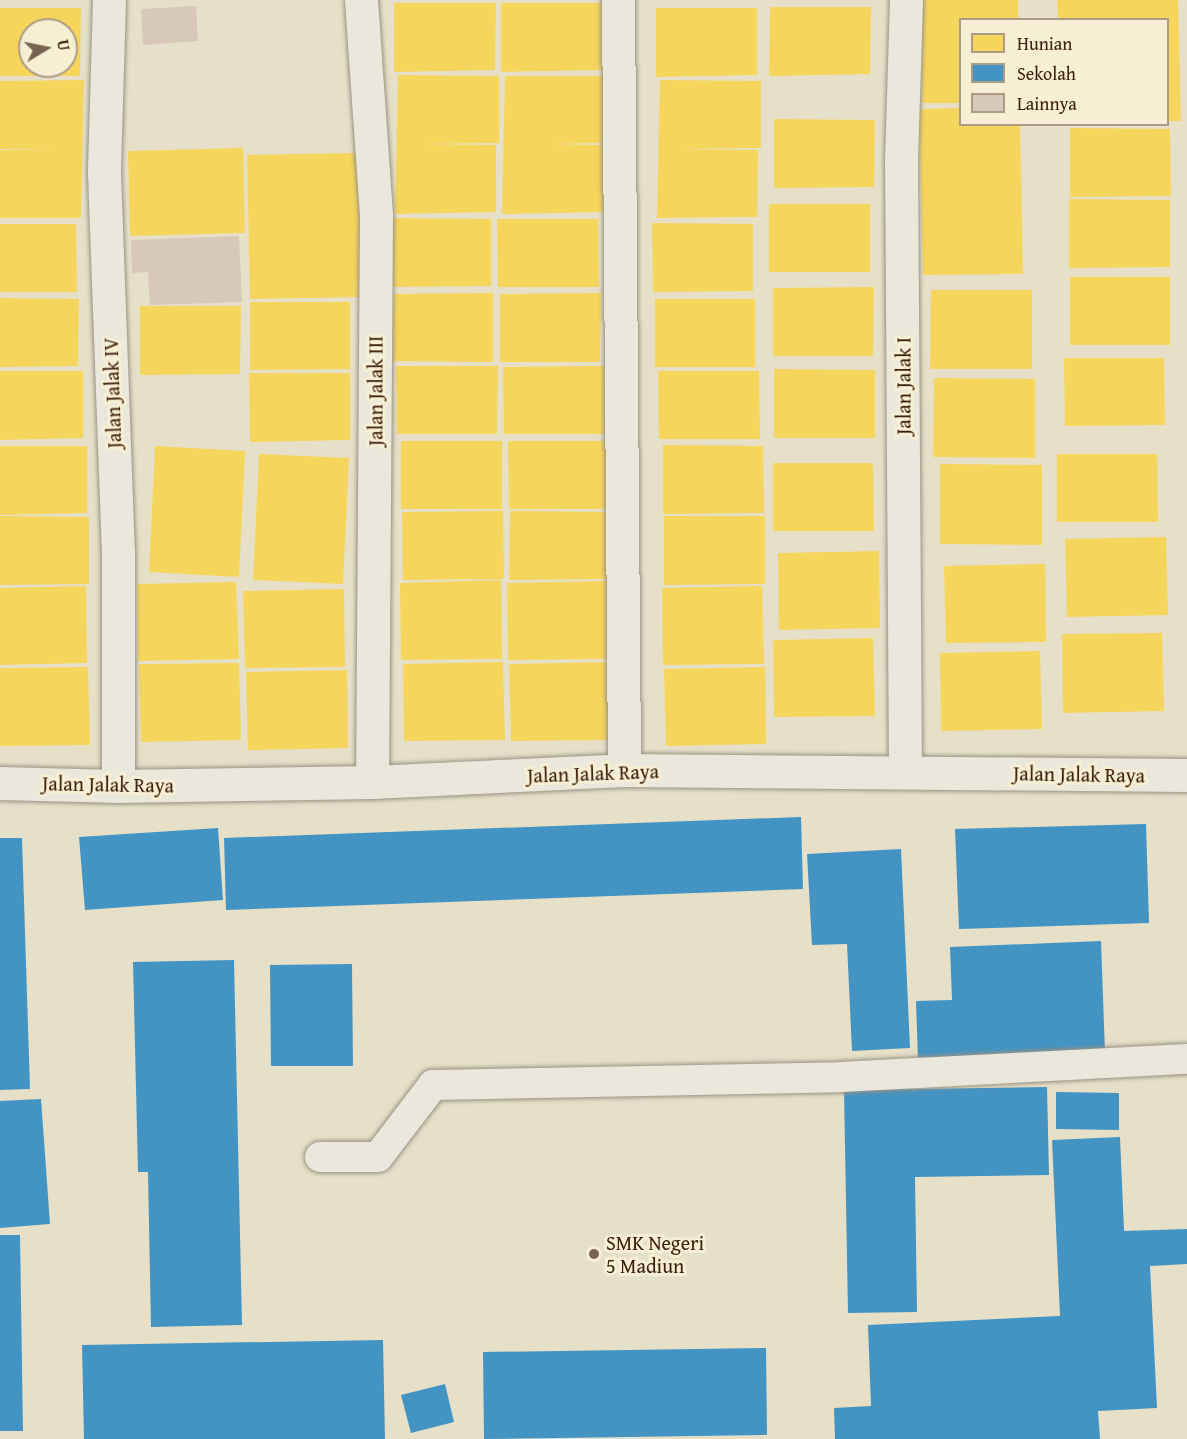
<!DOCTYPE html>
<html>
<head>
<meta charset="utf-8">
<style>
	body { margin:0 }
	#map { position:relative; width:1187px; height:1439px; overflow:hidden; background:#e6e0c9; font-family:"Gentium Book Plus",serif }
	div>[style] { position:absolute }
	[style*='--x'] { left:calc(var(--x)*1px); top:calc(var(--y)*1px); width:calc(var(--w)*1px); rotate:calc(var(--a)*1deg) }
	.homes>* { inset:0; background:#f6d55c }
	.schools>* { inset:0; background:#4393c3 }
	.building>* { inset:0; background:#d8c8ba }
	.roads { filter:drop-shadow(0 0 2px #999283) drop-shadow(0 0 2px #999283) }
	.service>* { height:30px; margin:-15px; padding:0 15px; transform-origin:15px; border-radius:15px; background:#eae7dc }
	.minor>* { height:33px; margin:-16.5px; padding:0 16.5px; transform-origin:16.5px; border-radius:16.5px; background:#eae7dc }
	.dots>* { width:16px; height:16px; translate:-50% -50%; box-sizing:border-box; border:3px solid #f7efd3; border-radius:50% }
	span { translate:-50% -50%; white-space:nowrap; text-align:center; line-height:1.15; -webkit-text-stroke:6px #f7efd3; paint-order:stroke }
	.street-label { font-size:20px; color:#3d200f }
	.poi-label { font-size:20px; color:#3d200f }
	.left { translate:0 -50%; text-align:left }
	.legend { position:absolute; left:959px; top:18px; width:210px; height:108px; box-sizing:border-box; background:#f7efd3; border:2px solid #ad9c85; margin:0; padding:8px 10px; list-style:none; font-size:18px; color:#3d200f }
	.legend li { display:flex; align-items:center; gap:12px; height:30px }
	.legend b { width:30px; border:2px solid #ad9c85 }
	.north { position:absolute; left:18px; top:18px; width:60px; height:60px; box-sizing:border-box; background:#f7efd3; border:2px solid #ad9c85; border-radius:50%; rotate:80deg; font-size:16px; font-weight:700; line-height:24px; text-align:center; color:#3d200f }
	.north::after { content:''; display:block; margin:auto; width:21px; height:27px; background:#786350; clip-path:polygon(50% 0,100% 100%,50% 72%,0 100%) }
</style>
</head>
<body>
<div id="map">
	<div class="homes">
		<div style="clip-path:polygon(922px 0,1018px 0,1018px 20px,960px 20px,960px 103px,922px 103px)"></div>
		<div style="clip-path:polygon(1057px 0,1178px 0,1181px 121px,1168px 121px,1168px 20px,1058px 20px)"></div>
		<div style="clip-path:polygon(394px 3px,496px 3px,495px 70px,394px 72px)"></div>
		<div style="clip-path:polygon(501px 3px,602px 3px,602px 70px,501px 72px)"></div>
		<div style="clip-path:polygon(770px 7px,871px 7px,870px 74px,769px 76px)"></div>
		<div style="clip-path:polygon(evenodd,0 8px,81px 8px,80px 76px,0 76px,0 8px,30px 30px,66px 30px,66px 66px,30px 66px,30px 30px)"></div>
		<div style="clip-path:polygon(656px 8px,757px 8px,757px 75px,656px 77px)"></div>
		<div style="clip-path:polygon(398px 75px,499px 76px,499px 143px,418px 144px,496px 145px,496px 212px,395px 214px)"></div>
		<div style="clip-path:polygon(505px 76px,606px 76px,606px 143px,549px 144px,603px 145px,603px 212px,502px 214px)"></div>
		<div style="clip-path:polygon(84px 80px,81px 218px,0 218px,0 150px,60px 149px,0 149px,0 81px)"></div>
		<div style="clip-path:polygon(660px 80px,761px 81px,761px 148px,674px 149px,758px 150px,757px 217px,657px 218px)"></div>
		<div style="clip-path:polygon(960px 108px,960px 124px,1020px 124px,1023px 274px,923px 275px,919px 109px)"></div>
		<div style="clip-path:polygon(774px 119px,875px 120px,874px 187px,774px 188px)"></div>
		<div style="clip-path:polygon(1070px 128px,1170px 129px,1171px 196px,1070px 197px)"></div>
		<div style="clip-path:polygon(243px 148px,245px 233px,130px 236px,128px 151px)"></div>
		<div style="clip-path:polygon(358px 153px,362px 297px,250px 299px,247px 155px)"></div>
		<div style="clip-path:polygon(1069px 199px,1170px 200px,1170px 267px,1069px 268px)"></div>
		<div style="clip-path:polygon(769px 204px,870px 204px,870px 272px,769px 272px)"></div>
		<div style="clip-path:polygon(390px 218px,491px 219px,491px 286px,391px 287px)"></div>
		<div style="clip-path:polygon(497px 219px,598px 219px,599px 287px,498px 287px)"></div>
		<div style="clip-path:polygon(652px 223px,753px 224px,753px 291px,653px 292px)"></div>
		<div style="clip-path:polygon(0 224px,76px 224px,77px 292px,0 292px)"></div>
		<div style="clip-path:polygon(1070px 277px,1170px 277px,1170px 345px,1070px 345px)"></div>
		<div style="clip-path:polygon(874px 287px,873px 356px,773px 356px,773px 288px)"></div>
		<div style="clip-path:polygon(931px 290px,1032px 290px,1032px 369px,930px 369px)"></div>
		<div style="clip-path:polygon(493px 293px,493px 362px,393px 361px,393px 294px)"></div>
		<div style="clip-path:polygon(601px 293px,600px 362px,500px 362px,500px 294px)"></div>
		<div style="clip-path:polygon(0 298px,79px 299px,78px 366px,0 367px)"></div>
		<div style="clip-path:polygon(655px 299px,755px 299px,755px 367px,655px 367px)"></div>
		<div style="clip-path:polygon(250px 302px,350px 302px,350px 369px,250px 370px)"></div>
		<div style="clip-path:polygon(140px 306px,241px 306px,240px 374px,140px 375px)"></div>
		<div style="clip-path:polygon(1064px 358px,1164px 358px,1165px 425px,1065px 426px)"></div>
		<div style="clip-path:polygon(396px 366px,498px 366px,497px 434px,397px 434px)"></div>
		<div style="clip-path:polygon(604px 366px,605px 434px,504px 434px,503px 367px)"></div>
		<div style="clip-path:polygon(774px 369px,875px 370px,875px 438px,774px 438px)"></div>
		<div style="clip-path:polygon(0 371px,83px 371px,83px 438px,0 440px)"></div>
		<div style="clip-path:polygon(658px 371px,759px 371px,760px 439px,659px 439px)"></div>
		<div style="clip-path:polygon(249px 373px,350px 373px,350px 440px,250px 442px)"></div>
		<div style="clip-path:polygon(934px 378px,1035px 379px,1035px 458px,933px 457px)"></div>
		<div style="clip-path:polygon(401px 441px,502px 441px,502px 509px,401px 509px)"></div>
		<div style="clip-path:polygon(508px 441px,608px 441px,609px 509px,509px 509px)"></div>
		<div style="clip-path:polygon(663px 445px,763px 446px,764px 513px,663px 514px)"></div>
		<div style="clip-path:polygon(0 446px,87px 446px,87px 513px,0 515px)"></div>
		<div style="clip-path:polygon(155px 446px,245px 451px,239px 577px,149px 572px)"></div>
		<div style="clip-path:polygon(259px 454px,349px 458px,343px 584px,253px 580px)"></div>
		<div style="clip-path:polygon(1057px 454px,1157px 454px,1158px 522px,1057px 522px)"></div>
		<div style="clip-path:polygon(773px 463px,873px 463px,874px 531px,773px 531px)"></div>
		<div style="clip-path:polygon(940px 464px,1042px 465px,1042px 545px,940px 544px)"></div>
		<div style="clip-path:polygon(503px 511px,504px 579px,403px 580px,402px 512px)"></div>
		<div style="clip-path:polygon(510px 511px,610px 512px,610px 579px,509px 580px)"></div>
		<div style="clip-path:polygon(0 516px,89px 517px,89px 584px,0 585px)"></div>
		<div style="clip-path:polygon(664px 516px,765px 516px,765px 584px,664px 585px)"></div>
		<div style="clip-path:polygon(1166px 537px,1168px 615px,1067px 617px,1065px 539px)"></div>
		<div style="clip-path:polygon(879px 551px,880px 628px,779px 630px,778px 553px)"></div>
		<div style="clip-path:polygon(1045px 564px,1046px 642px,946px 643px,944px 566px)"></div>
		<div style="clip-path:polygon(501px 580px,502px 659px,401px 660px,400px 583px)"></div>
		<div style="clip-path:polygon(608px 581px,609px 659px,508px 660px,507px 583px)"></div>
		<div style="clip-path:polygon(236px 582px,239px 659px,138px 661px,137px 584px)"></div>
		<div style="clip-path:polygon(86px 586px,87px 663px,0 665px,0 588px)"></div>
		<div style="clip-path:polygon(762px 586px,764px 664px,663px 665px,662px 588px)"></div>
		<div style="clip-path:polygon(344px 589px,345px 667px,245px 668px,243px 591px)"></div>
		<div style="clip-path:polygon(1162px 633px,1164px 711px,1063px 713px,1062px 634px)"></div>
		<div style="clip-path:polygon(873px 638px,875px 716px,774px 717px,773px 640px)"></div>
		<div style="clip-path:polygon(1040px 651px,1042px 729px,941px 731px,940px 653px)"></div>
		<div style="clip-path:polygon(503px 662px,505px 740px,404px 741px,403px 664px)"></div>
		<div style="clip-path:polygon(610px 662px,612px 740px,511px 741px,509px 664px)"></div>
		<div style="clip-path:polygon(239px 663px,241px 740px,141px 742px,139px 664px)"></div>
		<div style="clip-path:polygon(88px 667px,90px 745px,0 746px,0 668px)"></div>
		<div style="clip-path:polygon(765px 667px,766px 744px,666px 746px,664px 669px)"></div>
		<div style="clip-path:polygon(347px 670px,348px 748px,248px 750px,246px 672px)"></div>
	</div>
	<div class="schools">
		<div style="clip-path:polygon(801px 817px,803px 889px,226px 910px,224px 838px)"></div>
		<div style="clip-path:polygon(1146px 824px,1149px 923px,959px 929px,955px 829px)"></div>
		<div style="clip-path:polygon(218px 828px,223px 900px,85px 910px,79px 837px)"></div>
		<div style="clip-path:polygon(0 838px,22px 838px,30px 1089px,0 1090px)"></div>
		<div style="clip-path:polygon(901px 849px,910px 1048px,852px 1051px,847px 944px,812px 945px,807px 854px)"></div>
		<div style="clip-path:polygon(1101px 941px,1105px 1053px,918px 1061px,916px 1001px,952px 1000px,950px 947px)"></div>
		<div style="clip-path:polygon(234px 960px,242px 1325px,151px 1327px,148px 1172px,138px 1172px,133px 962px)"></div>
		<div style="clip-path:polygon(352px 964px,353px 1066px,271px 1066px,270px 965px)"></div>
		<div style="clip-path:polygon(1047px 1087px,1049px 1175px,915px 1177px,917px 1312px,848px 1313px,844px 1090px)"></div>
		<div style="clip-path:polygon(1056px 1092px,1119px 1093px,1119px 1130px,1056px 1129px)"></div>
		<div style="clip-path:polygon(41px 1099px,50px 1224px,0 1228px,0 1101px)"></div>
		<div style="clip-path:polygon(1120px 1137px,1124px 1231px,1187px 1229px,1187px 1264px,1150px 1266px,1157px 1408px,1098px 1411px,1100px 1439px,835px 1439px,834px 1408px,871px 1406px,868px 1325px,1060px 1316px,1052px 1140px)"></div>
		<div style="clip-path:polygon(0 1235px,20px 1235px,23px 1431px,0 1431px)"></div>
		<div style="clip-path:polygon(383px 1340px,385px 1439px,84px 1439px,82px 1345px)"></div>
		<div style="clip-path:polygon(766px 1348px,767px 1435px,484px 1439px,483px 1352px)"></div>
		<div style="clip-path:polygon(445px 1384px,454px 1422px,411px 1433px,401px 1395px)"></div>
	</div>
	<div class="building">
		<div style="clip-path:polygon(196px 6px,198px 41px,143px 45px,141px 9px)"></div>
		<div style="clip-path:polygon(239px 236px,242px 302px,150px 305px,148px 272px,132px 273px,131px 240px)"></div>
	</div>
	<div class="roads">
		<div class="service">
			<div style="--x:320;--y:1157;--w:58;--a:0"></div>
			<div style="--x:378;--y:1157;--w:91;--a:-52.6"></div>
			<div style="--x:433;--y:1085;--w:408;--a:-1.1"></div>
			<div style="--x:841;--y:1077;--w:346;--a:-3"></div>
		</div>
		<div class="minor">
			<div style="--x:109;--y:0;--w:173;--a:91.7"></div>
			<div style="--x:104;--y:173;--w:379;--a:87.9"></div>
			<div style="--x:118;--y:552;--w:234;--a:90"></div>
			<div style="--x:361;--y:0;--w:216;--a:86"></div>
			<div style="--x:376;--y:215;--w:567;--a:90.4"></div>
			<div style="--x:618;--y:0;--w:770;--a:89.55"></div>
			<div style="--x:905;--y:772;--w:612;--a:-90.37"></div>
			<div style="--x:901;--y:160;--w:160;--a:-88.2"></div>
			<div style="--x:0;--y:783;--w:118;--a:1.5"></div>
			<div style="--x:118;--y:786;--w:254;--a:-0.9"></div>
			<div style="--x:372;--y:782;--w:252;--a:-2.7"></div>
			<div style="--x:624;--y:770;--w:563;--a:0.51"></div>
		</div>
	</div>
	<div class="dots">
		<div style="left:594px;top:1254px;background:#786350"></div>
	</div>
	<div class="street-label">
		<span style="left:903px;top:386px;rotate:-90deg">Jalan Jalak I</span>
		<span style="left:375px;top:391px;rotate:-90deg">Jalan Jalak III</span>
		<span style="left:112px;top:393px;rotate:-92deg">Jalan Jalak IV</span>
		<span style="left:593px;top:773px;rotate:-2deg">Jalan Jalak Raya</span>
		<span style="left:1079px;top:774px;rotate:1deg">Jalan Jalak Raya</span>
		<span style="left:108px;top:784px;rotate:1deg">Jalan Jalak Raya</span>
	</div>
	<div class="poi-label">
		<span class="left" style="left:606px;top:1254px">SMK Negeri<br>5 Madiun</span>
	</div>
	<ul class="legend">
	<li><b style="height:16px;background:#f6d55c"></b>Hunian</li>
	<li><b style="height:16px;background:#4393c3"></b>Sekolah</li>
	<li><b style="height:16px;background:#d8c8ba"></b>Lainnya</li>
	</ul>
	<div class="north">U</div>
</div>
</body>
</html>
